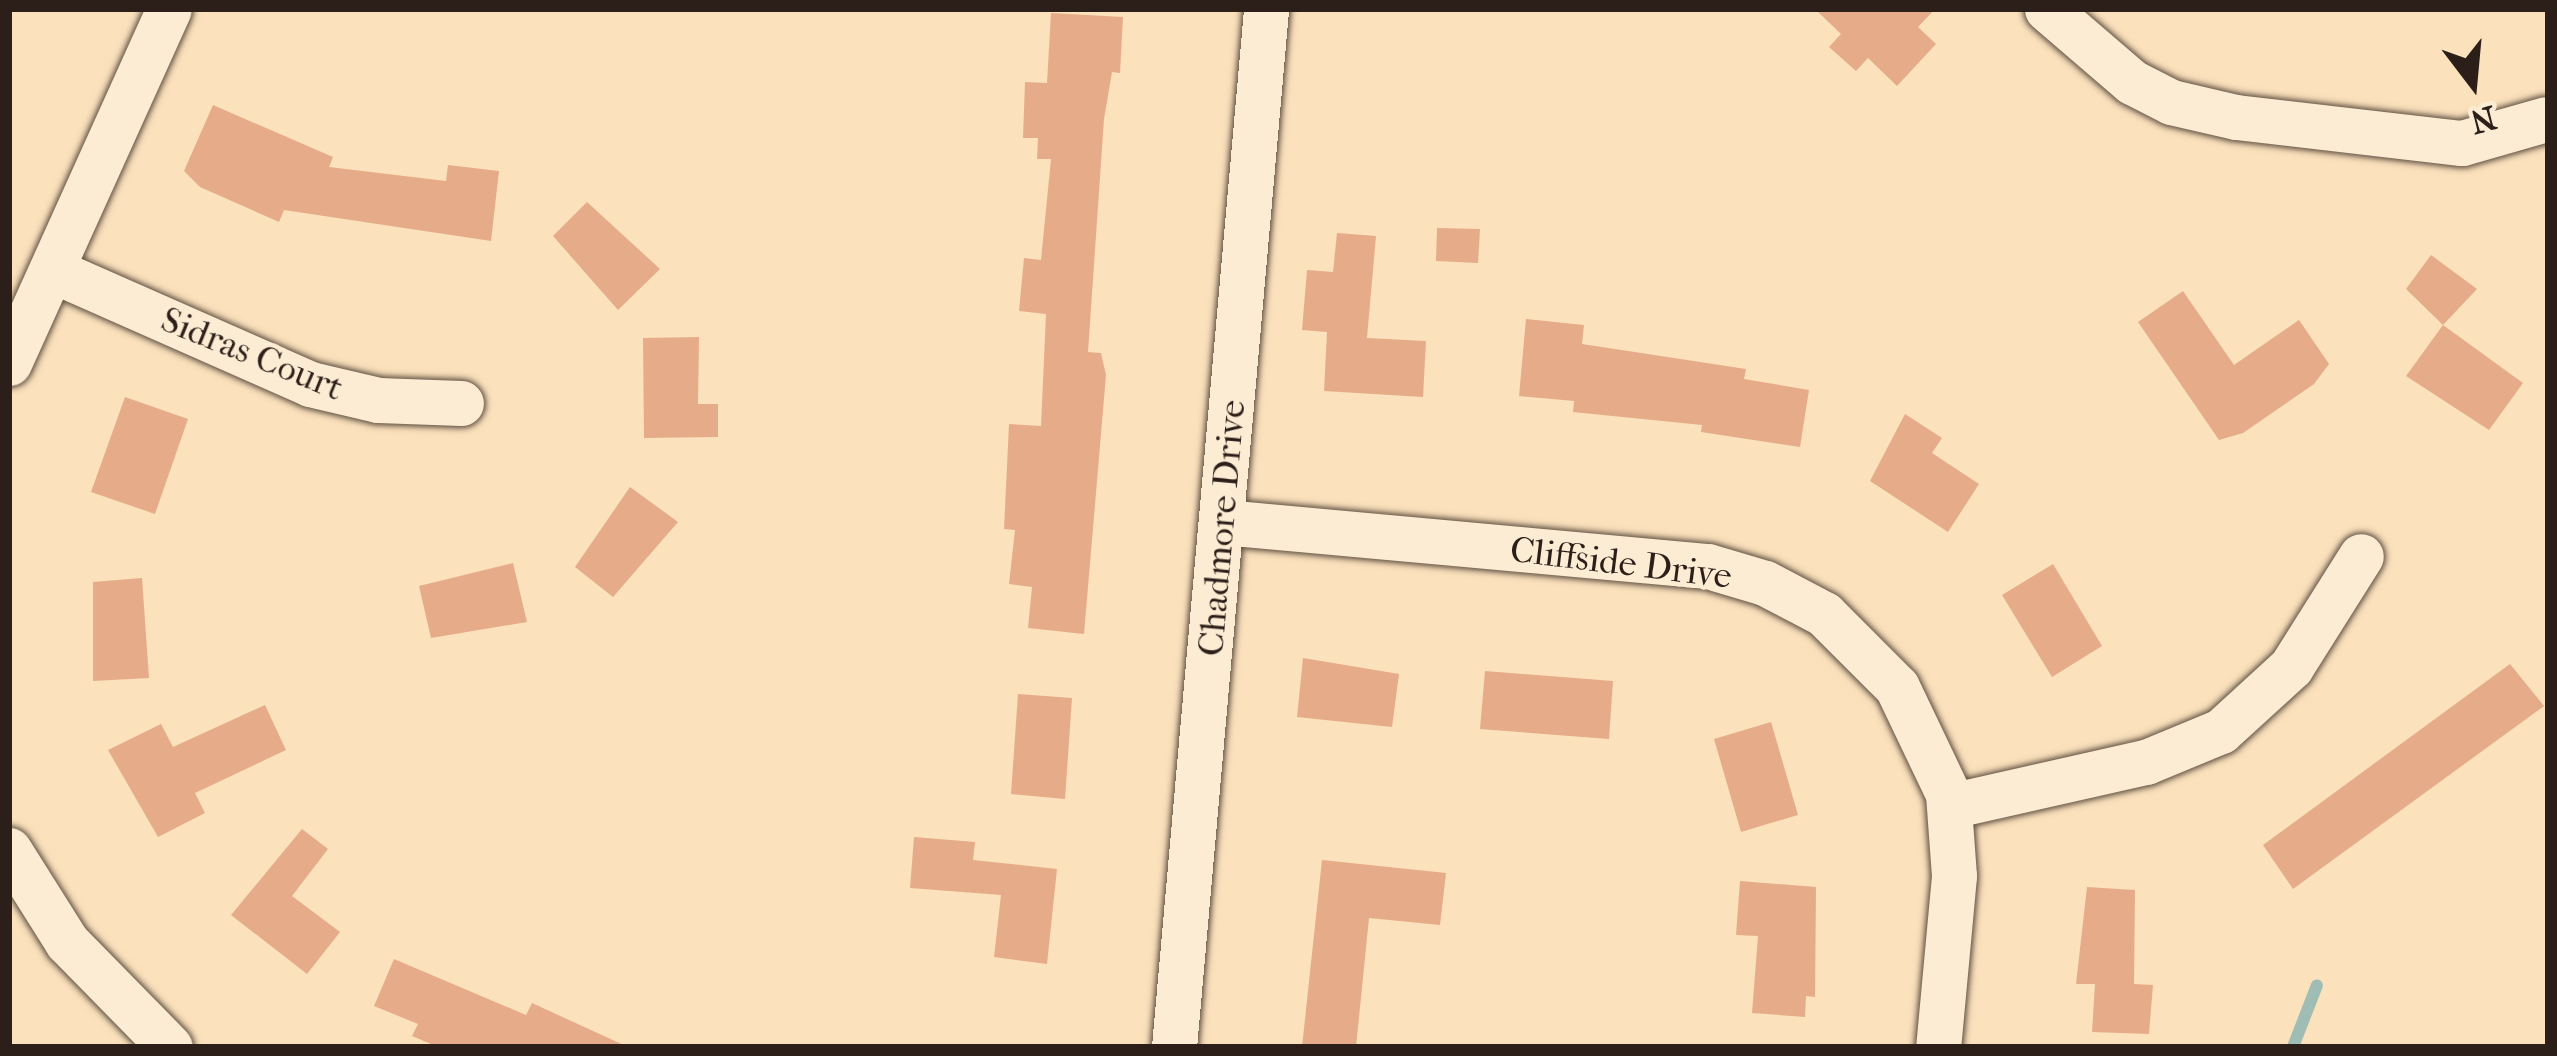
<!DOCTYPE html>
<html>
<head>
<meta charset="utf-8">
<style>
	body { margin:0 }
	#map { position:relative; width:2557px; height:1056px; overflow:hidden; background:#fbe1bc; font-family:"IM FELL French Canon",serif }
	div>[style] { position:absolute }
	[style*='--x'] { left:calc(var(--x)*1px); top:calc(var(--y)*1px); width:calc(var(--w)*1px); rotate:calc(var(--a)*1deg) }
	.stream>* { height:12px; margin:-6px; padding:0 6px; transform-origin:6px; border-radius:6px; background:#9fbcb5 }
	.building>* { inset:0; background:#e6ac89 }
	.roads { filter:drop-shadow(0 0 3px #605042) drop-shadow(0 0 3px #605042) }
	.minor>* { height:45px; margin:-22.5px; padding:0 22.5px; transform-origin:22.5px; border-radius:22.5px; background:#fcecd3 }
	span { translate:-50% -50%; white-space:nowrap; text-align:center; line-height:1.15; -webkit-text-stroke:9px #fcecd3; paint-order:stroke }
	.street-label { font-size:36px; color:#2c1f1a }
	.frame { position:absolute; inset:0; border:12px solid #2c1f1a; pointer-events:none }
	.north { position:absolute; left:2413px; top:24px; width:120px; height:120px; -webkit-text-stroke:9px #fcecd3; paint-order:stroke; rotate:164deg; font-size:33px; font-weight:700; line-height:48px; text-align:center; color:#2c1f1a }
	.north::after { content:''; display:block; margin:auto; width:42px; height:54px; background:#2c1f1a; clip-path:polygon(50% 0,100% 100%,50% 72%,0 100%) }
</style>
</head>
<body>
<div id="map">
	<div class="stream">
		<div style="--x:2293;--y:1047;--w:66;--a:-68.8"></div>
	</div>
	<div class="building">
		<div style="clip-path:polygon(1815px 9px,1935px 9px,1918px 27px,1936px 44px,1897px 86px,1868px 58px,1856px 71px,1829px 47px,1841px 34px)"></div>
		<div style="clip-path:polygon(1051px 13px,1123px 17px,1120px 73px,1112px 72px,1104px 119px,1088px 352px,1101px 353px,1106px 375px,1084px 634px,1028px 628px,1032px 587px,1009px 584px,1015px 530px,1004px 529px,1009px 424px,1041px 426px,1046px 314px,1019px 311px,1024px 258px,1041px 260px,1051px 159px,1037px 159px,1038px 138px,1023px 138px,1025px 82px,1047px 83px)"></div>
		<div style="clip-path:polygon(213px 105px,333px 157px,329px 167px,446px 181px,448px 165px,499px 171px,491px 241px,284px 210px,279px 222px,200px 187px,184px 171px)"></div>
		<div style="clip-path:polygon(587px 202px,660px 269px,618px 310px,553px 236px)"></div>
		<div style="clip-path:polygon(1437px 228px,1480px 229px,1478px 263px,1436px 261px)"></div>
		<div style="clip-path:polygon(1337px 233px,1376px 236px,1367px 338px,1426px 341px,1423px 397px,1324px 391px,1327px 332px,1302px 330px,1307px 270px,1333px 272px)"></div>
		<div style="clip-path:polygon(2431px 255px,2477px 289px,2443px 325px,2406px 289px)"></div>
		<div style="clip-path:polygon(2183px 291px,2234px 365px,2299px 320px,2329px 364px,2314px 384px,2243px 433px,2219px 440px,2138px 322px)"></div>
		<div style="clip-path:polygon(1526px 319px,1584px 325px,1582px 344px,1746px 369px,1744px 379px,1809px 390px,1800px 447px,1701px 432px,1702px 425px,1573px 412px,1574px 401px,1519px 396px)"></div>
		<div style="clip-path:polygon(2443px 325px,2523px 383px,2489px 430px,2406px 376px)"></div>
		<div style="clip-path:polygon(699px 337px,698px 404px,718px 404px,718px 437px,644px 438px,643px 338px)"></div>
		<div style="clip-path:polygon(125px 397px,188px 419px,155px 514px,91px 492px)"></div>
		<div style="clip-path:polygon(1905px 414px,1942px 438px,1932px 453px,1979px 484px,1948px 532px,1870px 481px)"></div>
		<div style="clip-path:polygon(630px 487px,678px 522px,613px 597px,575px 567px)"></div>
		<div style="clip-path:polygon(513px 563px,527px 622px,431px 638px,419px 586px)"></div>
		<div style="clip-path:polygon(2053px 564px,2102px 646px,2052px 677px,2002px 595px)"></div>
		<div style="clip-path:polygon(142px 578px,149px 678px,93px 681px,93px 582px)"></div>
		<div style="clip-path:polygon(1303px 658px,1399px 674px,1392px 727px,1297px 717px)"></div>
		<div style="clip-path:polygon(2510px 664px,2544px 706px,2293px 889px,2263px 845px)"></div>
		<div style="clip-path:polygon(1485px 671px,1613px 681px,1609px 739px,1480px 729px)"></div>
		<div style="clip-path:polygon(1018px 694px,1072px 698px,1065px 799px,1011px 794px)"></div>
		<div style="clip-path:polygon(265px 705px,286px 750px,195px 793px,205px 813px,158px 837px,108px 750px,161px 724px,173px 747px)"></div>
		<div style="clip-path:polygon(1771px 722px,1798px 815px,1741px 832px,1714px 739px)"></div>
		<div style="clip-path:polygon(302px 829px,328px 849px,292px 896px,340px 932px,307px 974px,231px 915px)"></div>
		<div style="clip-path:polygon(914px 837px,975px 842px,973px 860px,1057px 869px,1047px 964px,994px 957px,1001px 895px,910px 888px)"></div>
		<div style="clip-path:polygon(1322px 860px,1446px 873px,1440px 925px,1369px 918px,1356px 1047px,1302px 1047px)"></div>
		<div style="clip-path:polygon(1740px 881px,1816px 887px,1815px 997px,1806px 996px,1805px 1017px,1752px 1013px,1758px 936px,1736px 935px)"></div>
		<div style="clip-path:polygon(2087px 887px,2135px 890px,2134px 984px,2153px 985px,2149px 1034px,2092px 1032px,2095px 984px,2076px 984px)"></div>
		<div style="clip-path:polygon(394px 959px,526px 1015px,532px 1003px,628px 1047px,438px 1047px,412px 1036px,418px 1024px,374px 1006px)"></div>
	</div>
	<div class="roads">
		<div class="minor">
			<div style="--x:2047;--y:9;--w:112;--a:40.7"></div>
			<div style="--x:2132;--y:82;--w:44;--a:27.1"></div>
			<div style="--x:2171;--y:102;--w:67;--a:13"></div>
			<div style="--x:2236;--y:117;--w:227;--a:6.6"></div>
			<div style="--x:2462;--y:143;--w:87;--a:-15.9"></div>
			<div style="--x:52;--y:270;--w:282;--a:23.8"></div>
			<div style="--x:310;--y:384;--w:70;--a:13.2"></div>
			<div style="--x:378;--y:400;--w:83;--a:2.1"></div>
			<div style="--x:9;--y:363;--w:388;--a:-65.7"></div>
			<div style="--x:1223;--y:522;--w:487;--a:5.2"></div>
			<div style="--x:1708;--y:566;--w:59;--a:16.6"></div>
			<div style="--x:1765;--y:583;--w:67;--a:27.7"></div>
			<div style="--x:1824;--y:614;--w:103;--a:45"></div>
			<div style="--x:1897;--y:687;--w:119;--a:64.5"></div>
			<div style="--x:1948;--y:794;--w:82;--a:85.8"></div>
			<div style="--x:1954;--y:876;--w:172;--a:95.3"></div>
			<div style="--x:1950;--y:806;--w:201;--a:-12.7"></div>
			<div style="--x:2146;--y:762;--w:81;--a:-22.5"></div>
			<div style="--x:2221;--y:731;--w:95;--a:-42.4"></div>
			<div style="--x:2291;--y:667;--w:131;--a:-57.8"></div>
			<div style="--x:9;--y:850;--w:109;--a:57.8"></div>
			<div style="--x:67;--y:942;--w:147;--a:45.6"></div>
			<div style="--x:1174;--y:1047;--w:1042;--a:-84.93"></div>
		</div>
	</div>
	<div class="street-label">
		<span style="left:252px;top:354px;rotate:22deg">Sidras Court</span>
		<span style="left:1222px;top:528px;rotate:-85deg">Chadmore Drive</span>
		<span style="left:1621px;top:563px;rotate:7deg">Cliffside Drive</span>
	</div>
	<div class="frame"></div>
	<div class="north">N</div>
</div>
</body>
</html>
